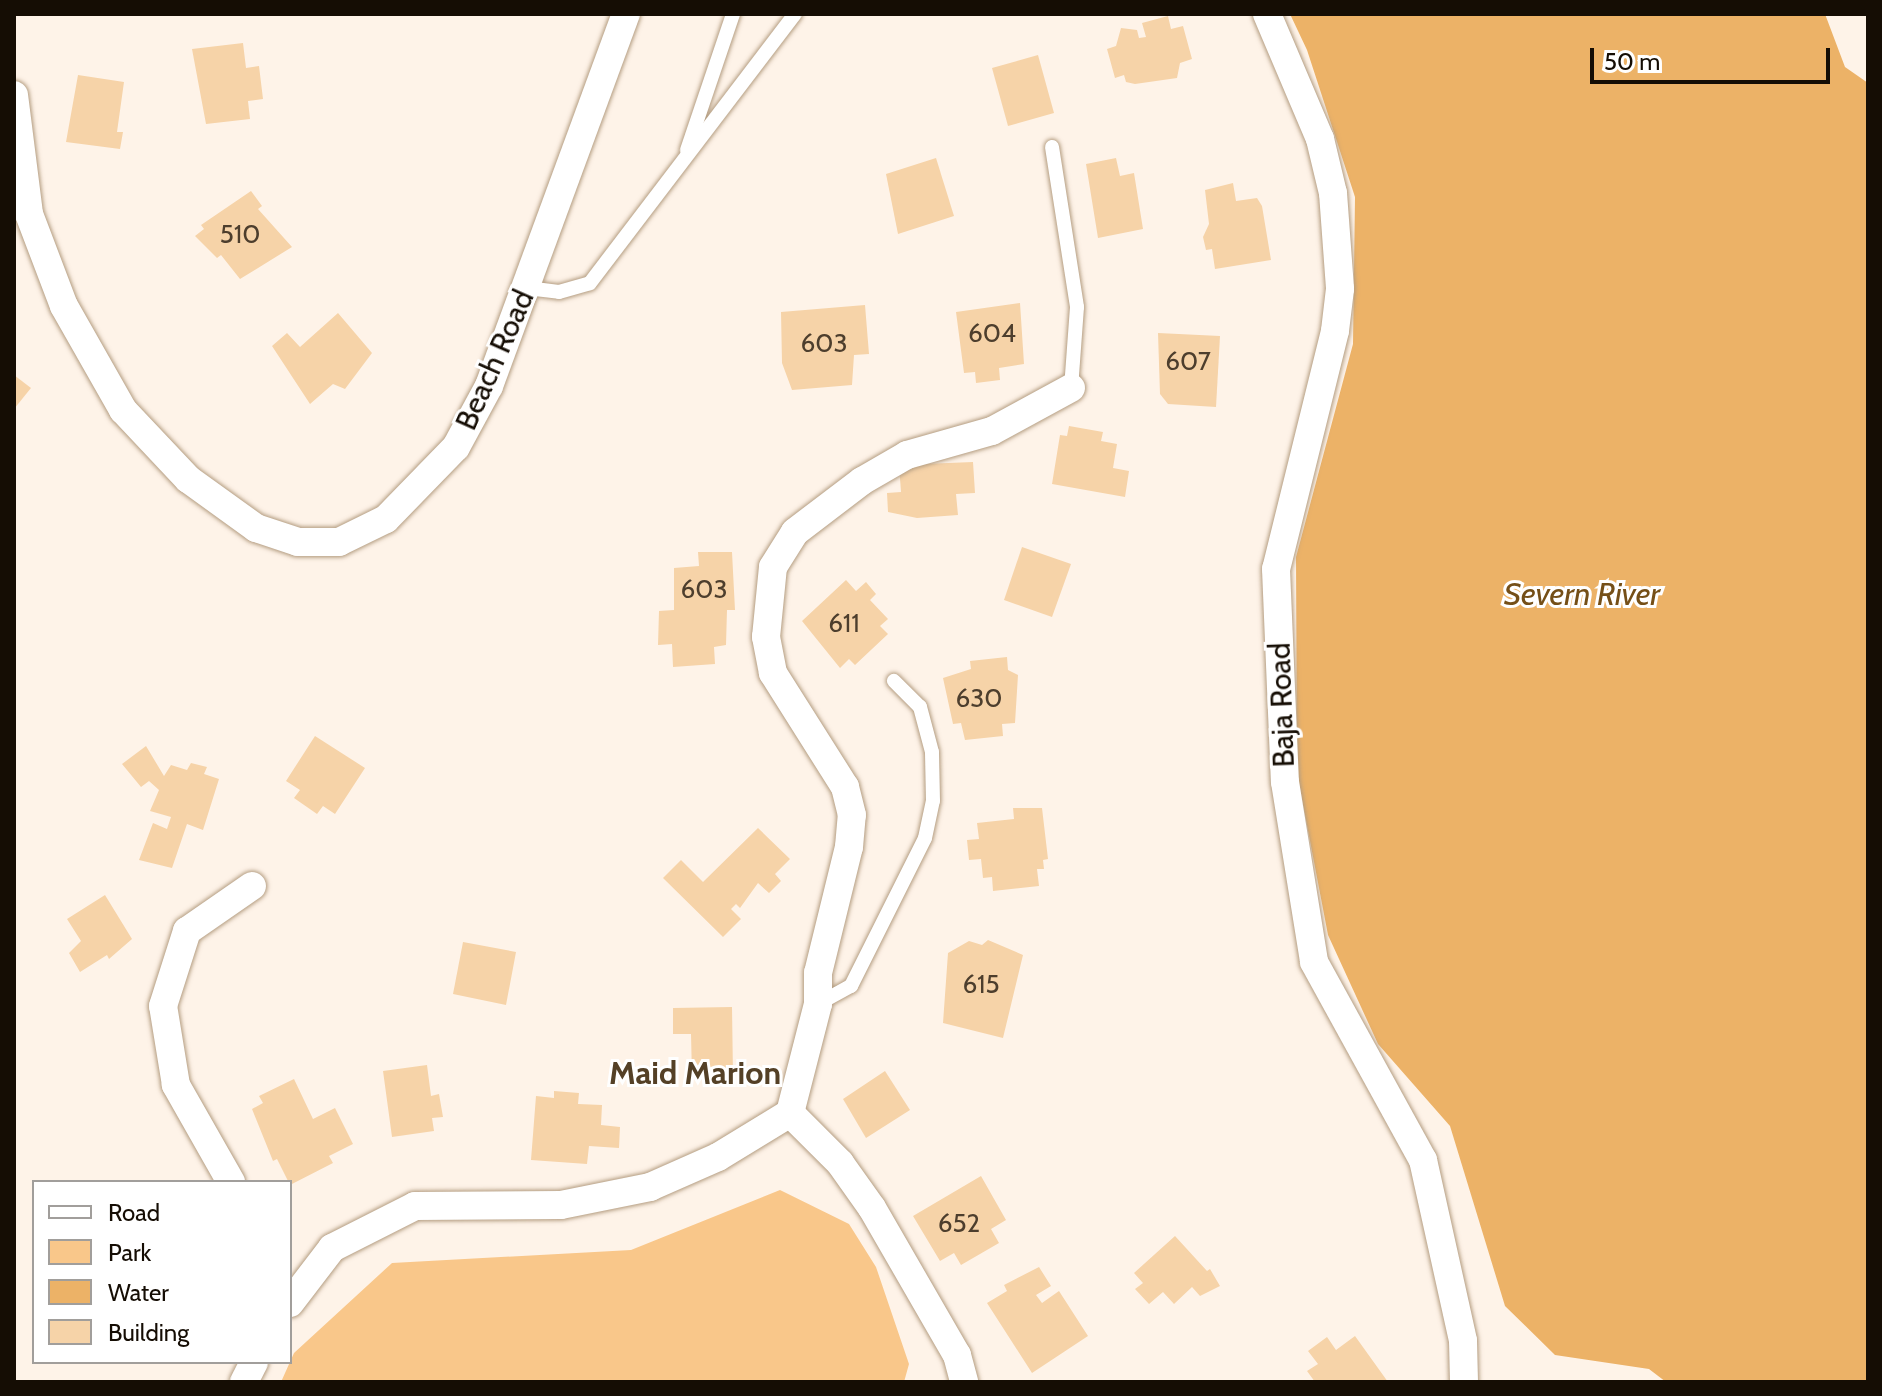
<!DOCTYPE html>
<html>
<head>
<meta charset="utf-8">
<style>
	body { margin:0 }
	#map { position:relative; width:1882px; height:1396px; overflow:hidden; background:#fef3e8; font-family:Cabin,sans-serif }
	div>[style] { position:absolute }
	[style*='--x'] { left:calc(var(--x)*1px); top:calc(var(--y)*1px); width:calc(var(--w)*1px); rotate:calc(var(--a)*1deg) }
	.green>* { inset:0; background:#f9c78a }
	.water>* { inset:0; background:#ecb267 }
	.building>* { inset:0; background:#f6d3a8 }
	.roads { filter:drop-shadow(0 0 2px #b49d81) drop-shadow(0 0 2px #b49d81) }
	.service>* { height:14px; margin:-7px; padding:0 7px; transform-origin:7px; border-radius:7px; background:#fff }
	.minor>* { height:28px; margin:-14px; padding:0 14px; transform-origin:14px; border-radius:14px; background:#fff }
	span { translate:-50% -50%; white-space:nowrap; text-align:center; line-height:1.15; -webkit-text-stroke:6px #fff; paint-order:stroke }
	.number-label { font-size:26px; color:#4d3e2d }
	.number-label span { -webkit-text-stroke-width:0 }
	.street-label { font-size:30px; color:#150d04 }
	.water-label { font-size:32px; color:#754f17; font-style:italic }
	.neighbourhood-label { font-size:32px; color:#544026; font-weight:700 }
	.frame { position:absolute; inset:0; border:16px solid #150d04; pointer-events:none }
	.legend { position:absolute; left:32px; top:1180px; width:260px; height:184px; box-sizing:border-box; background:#fff; border:2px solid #a19e9b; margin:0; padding:10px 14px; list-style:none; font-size:24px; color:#150d04 }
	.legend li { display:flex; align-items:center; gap:16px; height:40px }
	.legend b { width:40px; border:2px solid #a19e9b }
	.scale { position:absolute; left:1590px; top:48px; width:240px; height:36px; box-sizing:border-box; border:4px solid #150d04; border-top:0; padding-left:10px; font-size:24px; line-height:28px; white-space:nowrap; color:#150d04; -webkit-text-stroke:6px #fff; paint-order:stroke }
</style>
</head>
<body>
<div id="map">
	<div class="green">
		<div style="clip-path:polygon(780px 1190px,849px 1224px,876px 1267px,909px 1364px,904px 1382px,281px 1382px,294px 1353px,392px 1263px,631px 1250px)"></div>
	</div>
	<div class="water">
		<div style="clip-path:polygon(1290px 14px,1825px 14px,1845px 67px,1868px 83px,1868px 1382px,1666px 1382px,1649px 1369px,1555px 1355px,1505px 1306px,1450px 1126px,1378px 1044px,1328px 935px,1297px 773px,1296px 557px,1353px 344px,1355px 197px,1307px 50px)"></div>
	</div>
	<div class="building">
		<div style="clip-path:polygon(1168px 16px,1171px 29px,1183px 26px,1192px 59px,1180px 63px,1177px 78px,1135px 84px,1126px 82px,1124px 75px,1115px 78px,1107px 49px,1116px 46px,1121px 28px,1137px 30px,1139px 38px,1146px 37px,1142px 23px)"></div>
		<div style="clip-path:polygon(243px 43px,246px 68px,259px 66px,263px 99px,248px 101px,250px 119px,206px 124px,192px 49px)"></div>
		<div style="clip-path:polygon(1038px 55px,1054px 113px,1008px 126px,992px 68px)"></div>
		<div style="clip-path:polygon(78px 75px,124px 82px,117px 132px,123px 132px,120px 149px,66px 142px)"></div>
		<div style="clip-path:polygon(936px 158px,954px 216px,898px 234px,886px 174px)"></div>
		<div style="clip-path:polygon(1116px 158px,1120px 176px,1134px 173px,1143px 229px,1098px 238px,1086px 164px)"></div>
		<div style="clip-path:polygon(1233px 183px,1236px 201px,1257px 198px,1262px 206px,1271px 260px,1215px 269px,1212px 249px,1206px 250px,1203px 237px,1209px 224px,1205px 190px)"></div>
		<div style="clip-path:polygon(251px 191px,262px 206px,258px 209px,292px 247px,240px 279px,221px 255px,217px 258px,195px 236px,204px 229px,201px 225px)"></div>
		<div style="clip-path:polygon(1020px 303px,1024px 364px,999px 368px,1000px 380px,976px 383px,975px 372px,964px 373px,956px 312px)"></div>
		<div style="clip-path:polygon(865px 305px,869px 354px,854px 355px,852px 385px,792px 390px,782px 363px,781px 312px)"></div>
		<div style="clip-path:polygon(338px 313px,372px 353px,345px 389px,333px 384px,310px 404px,272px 346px,287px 333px,300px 347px)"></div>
		<div style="clip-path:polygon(1158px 333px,1220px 336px,1216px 407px,1168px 404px,1160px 394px)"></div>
		<div style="clip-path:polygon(14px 375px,31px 388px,14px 409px)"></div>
		<div style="clip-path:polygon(1069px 426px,1103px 432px,1101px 441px,1117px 444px,1113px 468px,1129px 471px,1125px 497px,1052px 484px,1060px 435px,1067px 436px)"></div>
		<div style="clip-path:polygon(973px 462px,975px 493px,956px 494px,958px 515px,917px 518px,888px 512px,887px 493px,901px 492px,899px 465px)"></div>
		<div style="clip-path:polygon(1022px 547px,1071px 564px,1052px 617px,1004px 600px)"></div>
		<div style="clip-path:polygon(698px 552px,732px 552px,735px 610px,727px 610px,726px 645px,714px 647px,715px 664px,673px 667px,672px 644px,658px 645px,659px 611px,674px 610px,674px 568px,699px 566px)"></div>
		<div style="clip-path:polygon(846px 580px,856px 591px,866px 582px,876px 594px,870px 600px,888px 619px,880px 626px,888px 634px,855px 665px,849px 659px,840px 668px,802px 621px)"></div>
		<div style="clip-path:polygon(1007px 657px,1008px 670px,1018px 675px,1015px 723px,1002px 724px,1003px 736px,965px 740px,961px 723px,953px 724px,943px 678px,971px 669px,970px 661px)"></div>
		<div style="clip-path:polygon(315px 736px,365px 768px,335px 814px,323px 806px,317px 814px,294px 798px,300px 790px,286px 781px)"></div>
		<div style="clip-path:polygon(146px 746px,164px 776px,171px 765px,187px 770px,191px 763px,207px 767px,204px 774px,219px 779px,203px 830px,187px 824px,172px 868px,139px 860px,153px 823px,167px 829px,171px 817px,150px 811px,159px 790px,149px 781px,141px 787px,122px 764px)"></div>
		<div style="clip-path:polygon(1013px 808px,1042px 808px,1048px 859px,1043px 860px,1044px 869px,1037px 869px,1039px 886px,993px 891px,992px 877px,983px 878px,981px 859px,969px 860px,967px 840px,979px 839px,977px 823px,1014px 819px)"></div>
		<div style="clip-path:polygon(758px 828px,790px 859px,775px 874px,781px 881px,769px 893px,758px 883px,740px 908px,736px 904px,731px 909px,741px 919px,723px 937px,663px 878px,681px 860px,703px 882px)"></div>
		<div style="clip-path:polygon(105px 895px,132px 939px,109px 959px,107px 955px,80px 972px,69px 953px,81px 941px,67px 919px)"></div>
		<div style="clip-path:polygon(988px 940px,1023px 955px,1003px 1038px,943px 1023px,948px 953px,969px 941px,982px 945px)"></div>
		<div style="clip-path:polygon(463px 942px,516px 952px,506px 1005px,453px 994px)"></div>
		<div style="clip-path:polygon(732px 1007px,733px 1075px,692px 1076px,691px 1034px,673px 1034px,673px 1008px)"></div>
		<div style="clip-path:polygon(427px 1065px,431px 1096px,439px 1094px,443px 1117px,432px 1118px,434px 1131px,392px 1137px,383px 1071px)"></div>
		<div style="clip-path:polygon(885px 1071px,910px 1110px,866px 1138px,843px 1099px)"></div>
		<div style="clip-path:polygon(294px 1079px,313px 1119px,335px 1108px,353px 1144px,329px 1156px,333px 1163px,290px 1185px,277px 1159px,273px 1161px,252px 1109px,263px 1103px,259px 1096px)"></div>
		<div style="clip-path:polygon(554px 1091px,579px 1093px,578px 1104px,602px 1105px,601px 1125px,620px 1127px,619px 1148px,589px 1146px,587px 1164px,531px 1160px,536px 1096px,554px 1098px)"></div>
		<div style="clip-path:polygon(981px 1176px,1006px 1220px,991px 1229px,999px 1243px,961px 1265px,954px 1253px,940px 1261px,913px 1216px)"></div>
		<div style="clip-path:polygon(1175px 1236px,1207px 1271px,1210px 1269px,1220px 1286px,1200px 1296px,1192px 1287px,1174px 1304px,1163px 1292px,1149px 1304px,1135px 1289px,1143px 1283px,1134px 1273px)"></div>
		<div style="clip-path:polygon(1039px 1267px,1051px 1286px,1036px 1295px,1042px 1303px,1059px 1291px,1088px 1336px,1032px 1373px,987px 1303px,1007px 1291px,1004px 1285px)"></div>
		<div style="clip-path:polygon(1355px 1336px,1388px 1382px,1315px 1382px,1307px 1371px,1318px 1364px,1308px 1351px,1327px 1337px,1336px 1350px)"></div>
	</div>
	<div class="roads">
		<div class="service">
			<div style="--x:1052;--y:147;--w:162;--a:81.1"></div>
			<div style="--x:1077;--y:307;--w:81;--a:94.2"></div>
			<div style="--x:687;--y:150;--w:144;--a:-71.3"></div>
			<div style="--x:527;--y:288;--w:32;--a:7"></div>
			<div style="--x:559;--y:292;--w:32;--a:-16"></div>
			<div style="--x:590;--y:283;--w:338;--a:-52.7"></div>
			<div style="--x:818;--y:1004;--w:38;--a:-29"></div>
			<div style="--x:851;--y:986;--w:165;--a:-63.4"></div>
			<div style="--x:925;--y:838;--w:38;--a:-78"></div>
			<div style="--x:933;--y:801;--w:49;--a:-91.2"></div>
			<div style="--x:932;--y:752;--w:47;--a:-104.9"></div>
			<div style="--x:920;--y:707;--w:37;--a:-135"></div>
		</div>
		<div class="minor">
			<div style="--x:1267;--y:14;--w:136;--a:67"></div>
			<div style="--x:1320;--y:139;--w:56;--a:76.5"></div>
			<div style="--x:1333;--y:193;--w:96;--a:85.8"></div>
			<div style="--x:1340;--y:289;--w:42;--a:96.8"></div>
			<div style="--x:1335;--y:331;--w:245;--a:103.9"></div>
			<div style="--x:1276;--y:569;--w:213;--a:87.6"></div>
			<div style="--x:1285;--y:782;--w:182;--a:80.8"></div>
			<div style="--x:1314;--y:962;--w:226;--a:61.2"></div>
			<div style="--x:1423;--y:1160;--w:185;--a:77.5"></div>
			<div style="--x:1463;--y:1341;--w:41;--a:88.6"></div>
			<div style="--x:14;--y:95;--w:120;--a:82.8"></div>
			<div style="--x:29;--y:214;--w:98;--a:69.2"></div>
			<div style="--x:64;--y:306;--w:120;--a:60.4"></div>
			<div style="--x:123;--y:410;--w:95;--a:46.7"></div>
			<div style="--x:188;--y:479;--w:84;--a:35.8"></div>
			<div style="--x:256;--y:528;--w:44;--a:18.4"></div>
			<div style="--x:298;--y:542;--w:41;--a:0"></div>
			<div style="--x:339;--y:542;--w:52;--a:-26.1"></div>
			<div style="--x:386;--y:519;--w:100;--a:-45.8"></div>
			<div style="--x:456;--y:447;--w:69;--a:-61.6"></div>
			<div style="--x:489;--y:386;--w:396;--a:-69.8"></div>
			<div style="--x:790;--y:1113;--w:71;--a:45"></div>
			<div style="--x:840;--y:1163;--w:55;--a:54.6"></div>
			<div style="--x:872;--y:1208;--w:170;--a:60"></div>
			<div style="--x:957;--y:1355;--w:28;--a:75"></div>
			<div style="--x:231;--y:1182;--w:112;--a:-119.6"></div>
			<div style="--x:176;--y:1085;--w:80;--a:-99.3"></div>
			<div style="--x:163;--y:1006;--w:79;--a:-72.3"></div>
			<div style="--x:187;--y:931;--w:79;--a:-34.7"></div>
			<div style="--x:290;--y:1303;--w:69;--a:-52.6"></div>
			<div style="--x:332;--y:1248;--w:93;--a:-26.8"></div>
			<div style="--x:415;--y:1206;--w:146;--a:-0.4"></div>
			<div style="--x:561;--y:1205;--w:91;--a:-11.4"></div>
			<div style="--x:650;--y:1187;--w:74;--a:-23.8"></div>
			<div style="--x:718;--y:1157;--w:84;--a:-31.4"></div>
			<div style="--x:790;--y:1113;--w:113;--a:-75.6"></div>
			<div style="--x:818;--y:1004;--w:31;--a:-90"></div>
			<div style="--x:818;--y:973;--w:130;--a:-76.2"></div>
			<div style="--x:849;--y:847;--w:32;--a:-85"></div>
			<div style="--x:852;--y:815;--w:29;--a:-104"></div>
			<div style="--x:845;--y:787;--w:135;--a:-122.3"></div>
			<div style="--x:773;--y:673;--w:37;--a:-101"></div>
			<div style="--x:766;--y:637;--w:70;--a:-84.3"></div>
			<div style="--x:773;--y:567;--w:41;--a:-57.8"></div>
			<div style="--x:795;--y:532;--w:84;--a:-37.3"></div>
			<div style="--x:862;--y:481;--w:52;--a:-30"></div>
			<div style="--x:907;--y:455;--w:88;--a:-15.8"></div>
			<div style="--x:992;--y:431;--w:90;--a:-28.6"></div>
			<div style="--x:244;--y:1382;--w:22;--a:-63"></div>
		</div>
	</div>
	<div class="number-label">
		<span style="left:240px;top:235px">510</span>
		<span style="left:992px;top:334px">604</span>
		<span style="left:824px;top:344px">603</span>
		<span style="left:1188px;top:362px">607</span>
		<span style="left:704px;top:590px">603</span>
		<span style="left:844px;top:624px">611</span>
		<span style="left:979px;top:699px">630</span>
		<span style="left:981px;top:985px">615</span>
		<span style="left:959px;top:1224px">652</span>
	</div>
	<div class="street-label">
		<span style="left:495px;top:360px;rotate:-66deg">Beach Road</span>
		<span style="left:1282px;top:705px;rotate:-92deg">Baja Road</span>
	</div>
	<div class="water-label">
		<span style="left:1582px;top:594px">Severn River</span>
	</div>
	<div class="neighbourhood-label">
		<span style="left:695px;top:1073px">Maid Marion</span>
	</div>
	<div class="frame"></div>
	<ul class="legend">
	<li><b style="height:10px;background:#fff"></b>Road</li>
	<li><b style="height:22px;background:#f9c78a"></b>Park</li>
	<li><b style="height:22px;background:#ecb267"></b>Water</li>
	<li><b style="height:22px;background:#f6d3a8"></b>Building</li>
	</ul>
	<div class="scale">50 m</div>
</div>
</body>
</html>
